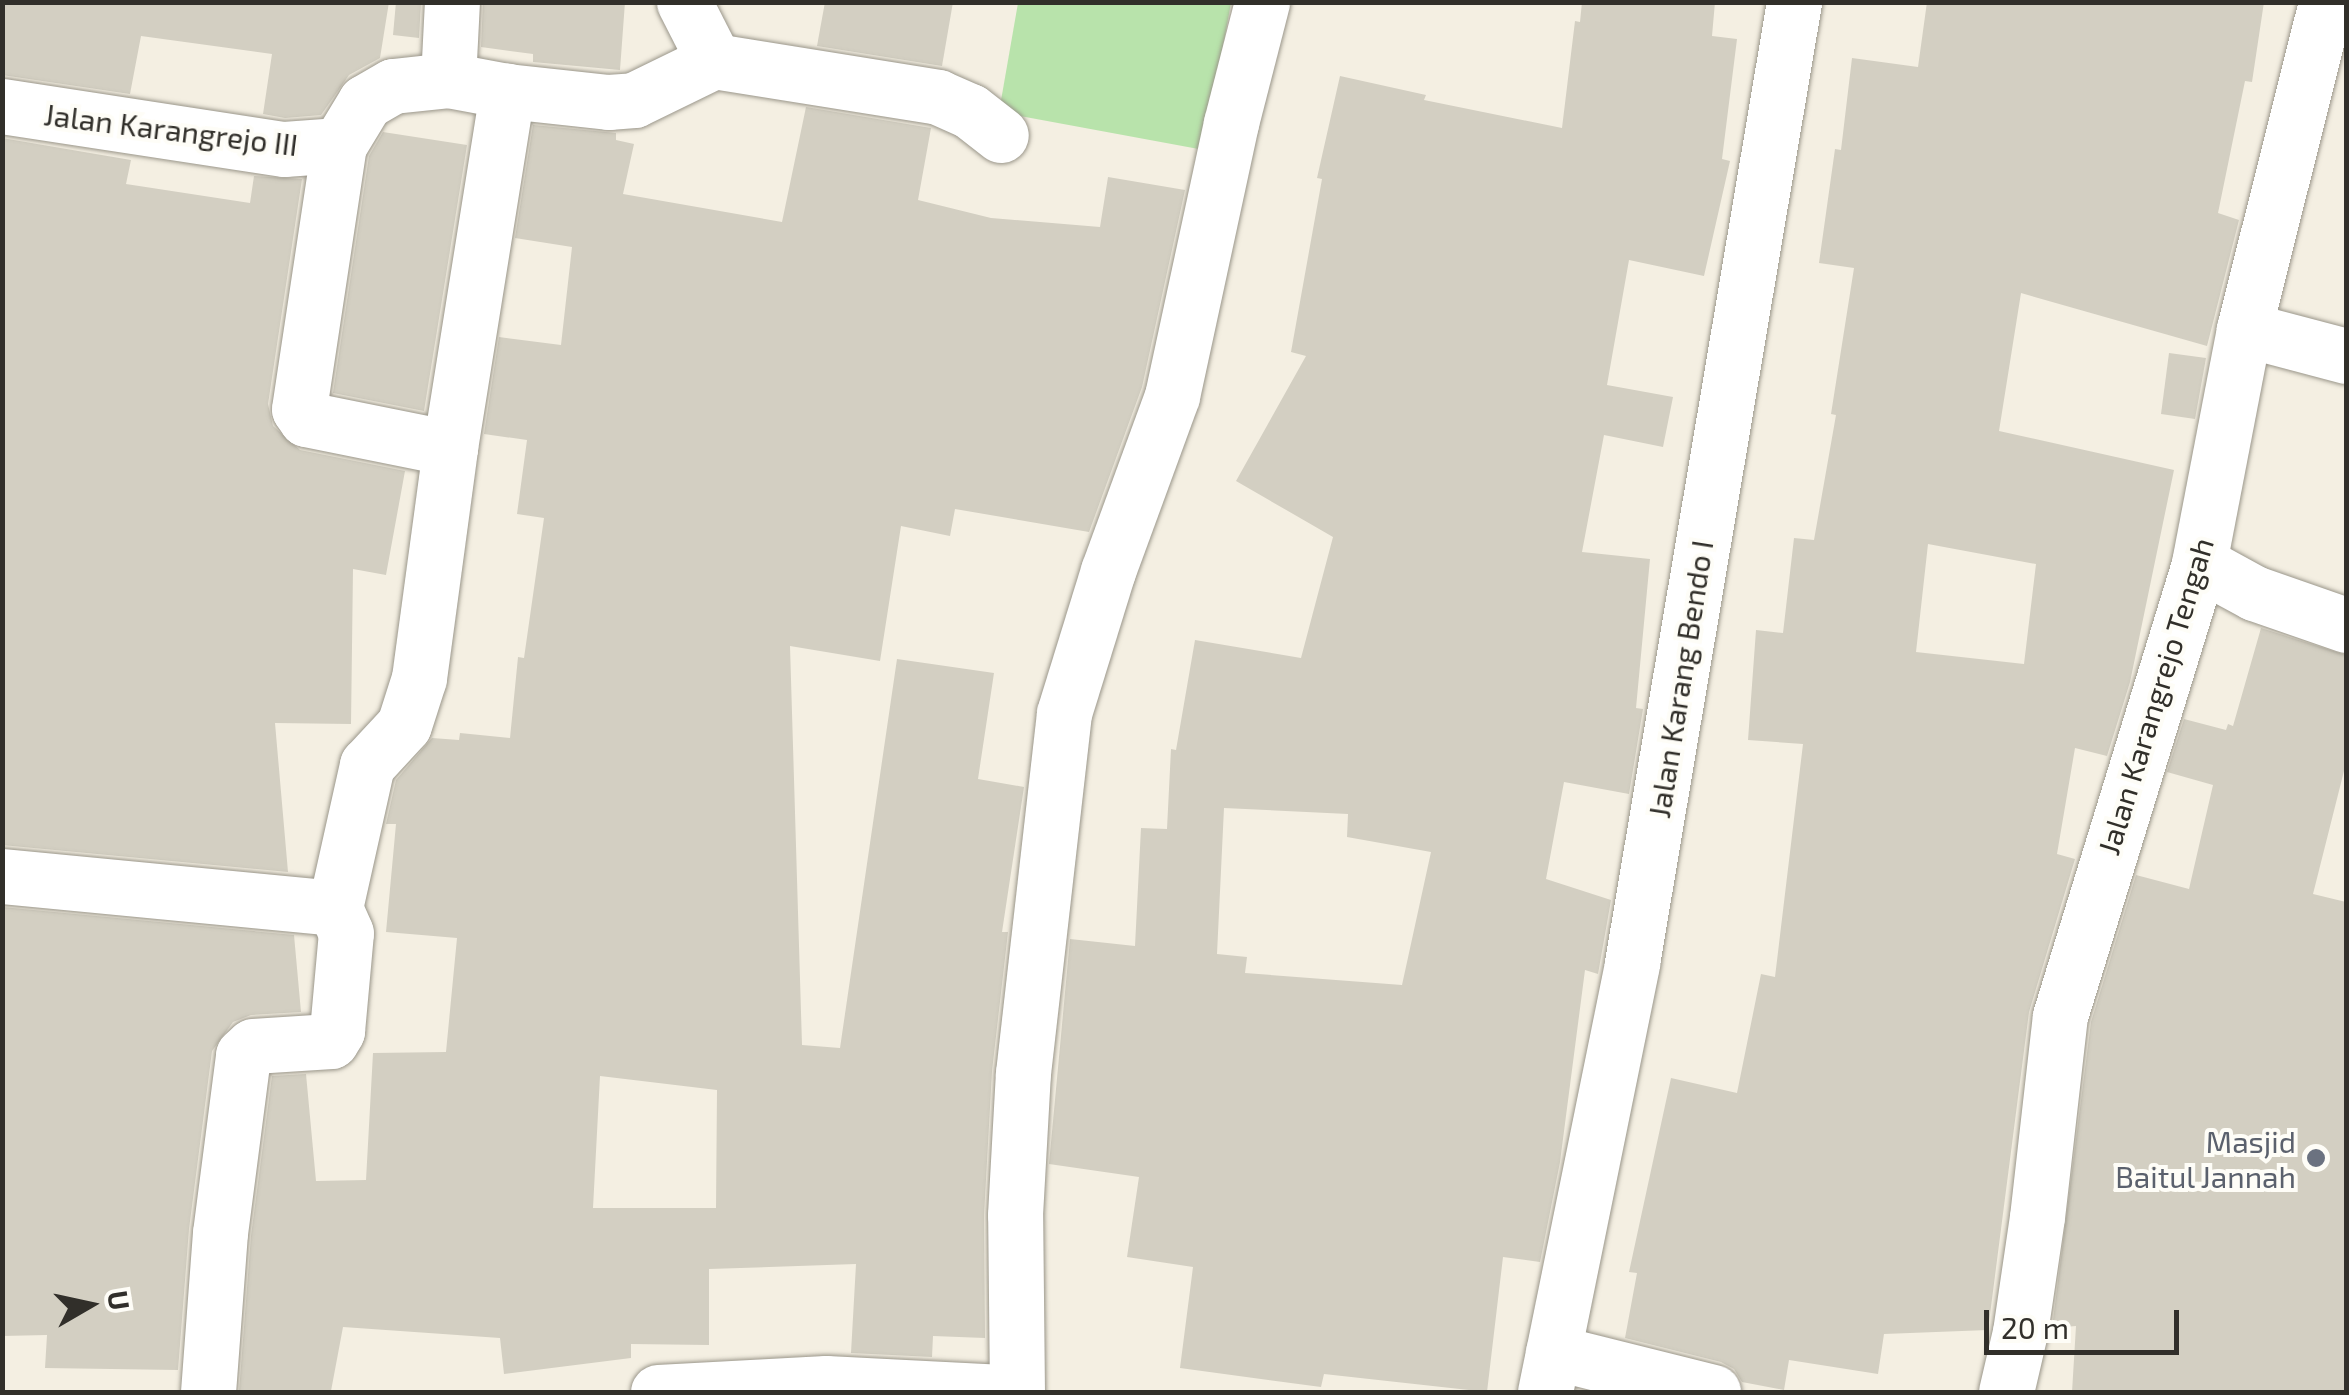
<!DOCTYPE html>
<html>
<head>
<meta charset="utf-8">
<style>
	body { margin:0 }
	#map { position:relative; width:2349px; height:1395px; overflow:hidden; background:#f4efe2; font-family:"Exo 2",sans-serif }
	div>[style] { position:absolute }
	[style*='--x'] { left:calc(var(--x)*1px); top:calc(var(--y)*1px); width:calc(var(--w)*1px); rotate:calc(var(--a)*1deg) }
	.green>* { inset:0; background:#b8e3ab }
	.building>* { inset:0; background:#d3cfc2 }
	.roads { filter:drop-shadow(0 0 2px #9a968a) drop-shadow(0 0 2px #9a968a) }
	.street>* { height:55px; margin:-27.5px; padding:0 27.5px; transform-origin:27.5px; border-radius:27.5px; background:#fff }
	.dots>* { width:28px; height:28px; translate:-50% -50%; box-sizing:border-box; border:5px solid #fefdf7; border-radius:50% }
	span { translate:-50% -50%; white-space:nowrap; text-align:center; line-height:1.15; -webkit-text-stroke:8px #fefdf7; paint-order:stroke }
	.street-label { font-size:30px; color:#312f2a }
	.worship-label { font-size:30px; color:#5b616d }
	.right { translate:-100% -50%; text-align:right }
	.frame { position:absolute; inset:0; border:5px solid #312f2a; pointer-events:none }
	.north { position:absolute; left:40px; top:1255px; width:100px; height:100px; -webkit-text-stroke:8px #fefdf7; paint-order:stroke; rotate:81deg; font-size:28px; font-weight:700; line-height:40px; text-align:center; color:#312f2a }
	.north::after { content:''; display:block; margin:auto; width:35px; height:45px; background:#312f2a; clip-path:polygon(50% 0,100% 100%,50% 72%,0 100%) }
	.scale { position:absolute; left:1984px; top:1310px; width:195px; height:45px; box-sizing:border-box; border:5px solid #312f2a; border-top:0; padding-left:12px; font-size:30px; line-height:35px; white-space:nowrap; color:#312f2a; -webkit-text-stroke:8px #fefdf7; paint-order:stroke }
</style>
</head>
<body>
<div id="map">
	<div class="green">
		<div style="clip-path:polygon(1018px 3px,1231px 3px,1204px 150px,999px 112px)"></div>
	</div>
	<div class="building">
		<div style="clip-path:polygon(2px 2px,389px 2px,380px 58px,349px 75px,321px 115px,285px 118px,263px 114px,272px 54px,141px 36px,130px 94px,2px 75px)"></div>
		<div style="clip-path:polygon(396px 2px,421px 2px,419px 38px,393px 35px)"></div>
		<div style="clip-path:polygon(483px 2px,625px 2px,620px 70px,533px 62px,533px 54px,481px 47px)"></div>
		<div style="clip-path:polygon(825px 2px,953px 2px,942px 66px,817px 46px)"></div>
		<div style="clip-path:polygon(evenodd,1582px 2px,1715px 2px,1712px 36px,1737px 39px,1722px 159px,1730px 161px,1704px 276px,1629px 260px,1607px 385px,1673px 397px,1663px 447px,1604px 435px,1582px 552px,1650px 559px,1636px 708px,1643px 709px,1629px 794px,1564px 782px,1546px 879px,1611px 900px,1598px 974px,1585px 970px,1560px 1162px,1540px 1262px,1503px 1257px,1487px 1392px,1324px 1374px,1321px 1387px,1180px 1368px,1193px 1267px,1127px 1257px,1139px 1177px,1049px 1164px,1070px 939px,1135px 946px,1141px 828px,1167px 829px,1171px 749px,1176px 750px,1195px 640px,1301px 658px,1333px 537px,1236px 481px,1306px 356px,1291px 352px,1322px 179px,1317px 178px,1340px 76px,1426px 95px,1424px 100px,1562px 128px,1575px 21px,1580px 22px,1582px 2px,1224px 808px,1348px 814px,1347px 837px,1431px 852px,1402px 985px,1245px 973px,1247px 957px,1217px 954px,1224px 808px)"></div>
		<div style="clip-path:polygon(evenodd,1927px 2px,2264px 2px,2252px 82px,2245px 81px,2218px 213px,2239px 220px,2207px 346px,2021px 293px,1999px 431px,2174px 470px,2130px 682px,2107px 756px,2075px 748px,2057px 854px,2075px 859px,2029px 1012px,1988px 1330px,1884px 1334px,1878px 1374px,1789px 1360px,1784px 1390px,1742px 1382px,1734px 1369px,1721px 1362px,1625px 1338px,1637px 1273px,1629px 1272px,1671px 1078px,1737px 1093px,1761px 974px,1775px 977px,1803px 744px,1748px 740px,1756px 630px,1783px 633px,1794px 538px,1814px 540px,1836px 415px,1831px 414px,1854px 268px,1819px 263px,1835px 149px,1841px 150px,1852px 58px,1918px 67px,1927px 2px,1928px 544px,2036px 564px,2024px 664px,1916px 652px,1928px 544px)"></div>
		<div style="clip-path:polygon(evenodd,806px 107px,931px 128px,918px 200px,991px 218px,1100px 227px,1108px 177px,1185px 190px,1142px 387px,1089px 532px,955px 509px,950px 536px,901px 526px,880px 661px,790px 646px,802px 1045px,840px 1048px,897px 659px,994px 673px,978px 779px,1024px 787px,1002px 932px,1008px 932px,992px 1071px,984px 1215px,985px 1338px,933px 1336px,932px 1357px,851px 1353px,856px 1264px,709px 1269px,709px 1345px,631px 1344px,631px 1358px,504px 1374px,500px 1338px,343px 1327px,331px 1391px,239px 1392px,251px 1236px,272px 1076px,306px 1074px,316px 1181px,366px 1180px,373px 1053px,446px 1052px,457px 938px,386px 932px,396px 824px,386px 824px,396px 780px,432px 738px,459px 740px,460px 733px,510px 738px,518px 657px,524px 658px,544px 518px,517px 514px,527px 440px,484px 434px,499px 337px,561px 345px,572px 247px,515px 238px,533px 125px,616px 133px,616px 140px,634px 144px,623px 194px,782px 222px,806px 107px,600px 1076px,717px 1090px,716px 1208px,593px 1208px,600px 1076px)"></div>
		<div style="clip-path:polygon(383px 132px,467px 145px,424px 411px,333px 393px,369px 156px)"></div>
		<div style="clip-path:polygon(2px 138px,131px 160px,126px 184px,250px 203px,254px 176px,302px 179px,268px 404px,273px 426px,300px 450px,405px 471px,386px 575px,353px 569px,351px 724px,275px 723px,288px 872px,2px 845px)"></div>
		<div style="clip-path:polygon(2169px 353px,2206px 358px,2195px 419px,2161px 414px)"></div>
		<div style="clip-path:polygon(2261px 628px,2346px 655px,2346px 763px,2313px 894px,2346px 902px,2346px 1392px,2072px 1392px,2076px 1326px,2052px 1328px,2091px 1022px,2136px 875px,2189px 889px,2213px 785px,2167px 772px,2184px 719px,2226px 730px,2228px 724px,2233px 726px)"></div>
		<div style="clip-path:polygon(2px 907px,294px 935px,301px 1012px,251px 1015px,233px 1022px,212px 1051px,189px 1229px,178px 1370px,45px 1368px,47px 1335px,2px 1336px)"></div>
	</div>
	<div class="roads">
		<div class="street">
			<div style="--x:684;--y:2;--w:66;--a:63"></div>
			<div style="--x:448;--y:80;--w:78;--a:-87.1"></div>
			<div style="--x:2;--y:106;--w:285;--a:8.7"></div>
			<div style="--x:284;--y:149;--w:55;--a:-4.2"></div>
			<div style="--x:2244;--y:329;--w:106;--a:14.8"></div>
			<div style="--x:450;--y:448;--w:362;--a:-80.9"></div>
			<div style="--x:507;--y:91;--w:102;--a:6.2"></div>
			<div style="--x:608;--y:102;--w:26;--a:-4"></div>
			<div style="--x:634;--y:100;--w:89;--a:-26"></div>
			<div style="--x:714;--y:61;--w:227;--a:9.1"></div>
			<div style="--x:938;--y:97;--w:35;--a:24"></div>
			<div style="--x:970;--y:111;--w:39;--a:38"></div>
			<div style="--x:2199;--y:563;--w:63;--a:28.6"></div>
			<div style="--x:2254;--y:593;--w:97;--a:19.2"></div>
			<div style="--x:2;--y:876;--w:335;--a:5.5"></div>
			<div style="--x:1553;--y:1352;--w:165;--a:14"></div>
			<div style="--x:208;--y:1392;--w:159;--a:-85.7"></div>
			<div style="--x:220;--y:1233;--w:179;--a:-82.6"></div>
			<div style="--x:243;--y:1055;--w:13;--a:-42"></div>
			<div style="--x:253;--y:1046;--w:78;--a:-3.7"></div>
			<div style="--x:331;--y:1041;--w:12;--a:-59"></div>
			<div style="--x:337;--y:1031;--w:98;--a:-84.8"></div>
			<div style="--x:346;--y:933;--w:27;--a:-114"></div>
			<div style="--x:335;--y:908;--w:147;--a:-77.4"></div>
			<div style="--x:367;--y:765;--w:54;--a:-47.2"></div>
			<div style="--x:404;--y:725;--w:49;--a:-72.3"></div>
			<div style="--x:419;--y:678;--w:232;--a:-82.3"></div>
			<div style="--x:450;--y:448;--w:147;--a:-168.6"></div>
			<div style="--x:306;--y:419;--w:12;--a:-125"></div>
			<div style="--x:299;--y:409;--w:267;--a:-81.4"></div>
			<div style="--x:339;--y:145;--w:50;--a:-58.8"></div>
			<div style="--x:365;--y:102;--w:32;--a:-30"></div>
			<div style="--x:393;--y:86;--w:55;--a:-6.2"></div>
			<div style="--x:448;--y:80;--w:60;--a:10.6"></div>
			<div style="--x:658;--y:1392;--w:168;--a:-3.1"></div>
			<div style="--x:826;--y:1383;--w:177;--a:2.9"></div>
			<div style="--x:1017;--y:1392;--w:177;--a:-90.6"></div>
			<div style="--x:1015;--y:1215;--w:142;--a:-86.8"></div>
			<div style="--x:1023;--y:1073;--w:362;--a:-83.5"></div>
			<div style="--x:1064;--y:713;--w:149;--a:-72.8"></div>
			<div style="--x:1108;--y:571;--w:186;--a:-69.9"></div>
			<div style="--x:1172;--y:396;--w:279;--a:-77.8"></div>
			<div style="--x:1231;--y:123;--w:125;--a:-75.6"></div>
			<div style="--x:1545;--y:1392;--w:438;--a:-78.5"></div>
			<div style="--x:1632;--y:963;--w:975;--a:-80.43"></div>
			<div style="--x:2006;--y:1392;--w:62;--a:-76.9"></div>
			<div style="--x:2020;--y:1332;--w:116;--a:-81.6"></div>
			<div style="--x:2037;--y:1217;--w:202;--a:-83.5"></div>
			<div style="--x:2060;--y:1016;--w:474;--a:-72.9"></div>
			<div style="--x:2199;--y:563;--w:238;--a:-79.1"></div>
			<div style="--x:2244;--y:329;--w:337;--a:-75.9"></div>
		</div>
	</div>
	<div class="dots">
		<div style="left:2316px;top:1158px;background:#6b7280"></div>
	</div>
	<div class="street-label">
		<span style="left:171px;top:129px;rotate:7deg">Jalan Karangrejo III</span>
		<span style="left:1680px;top:679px;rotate:-81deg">Jalan Karang Bendo I</span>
		<span style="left:2155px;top:696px;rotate:-73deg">Jalan Karangrejo Tengah</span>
	</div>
	<div class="worship-label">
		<span class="right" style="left:2296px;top:1158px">Masjid<br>Baitul Jannah</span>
	</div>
	<div class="frame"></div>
	<div class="north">U</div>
	<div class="scale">20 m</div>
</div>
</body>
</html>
